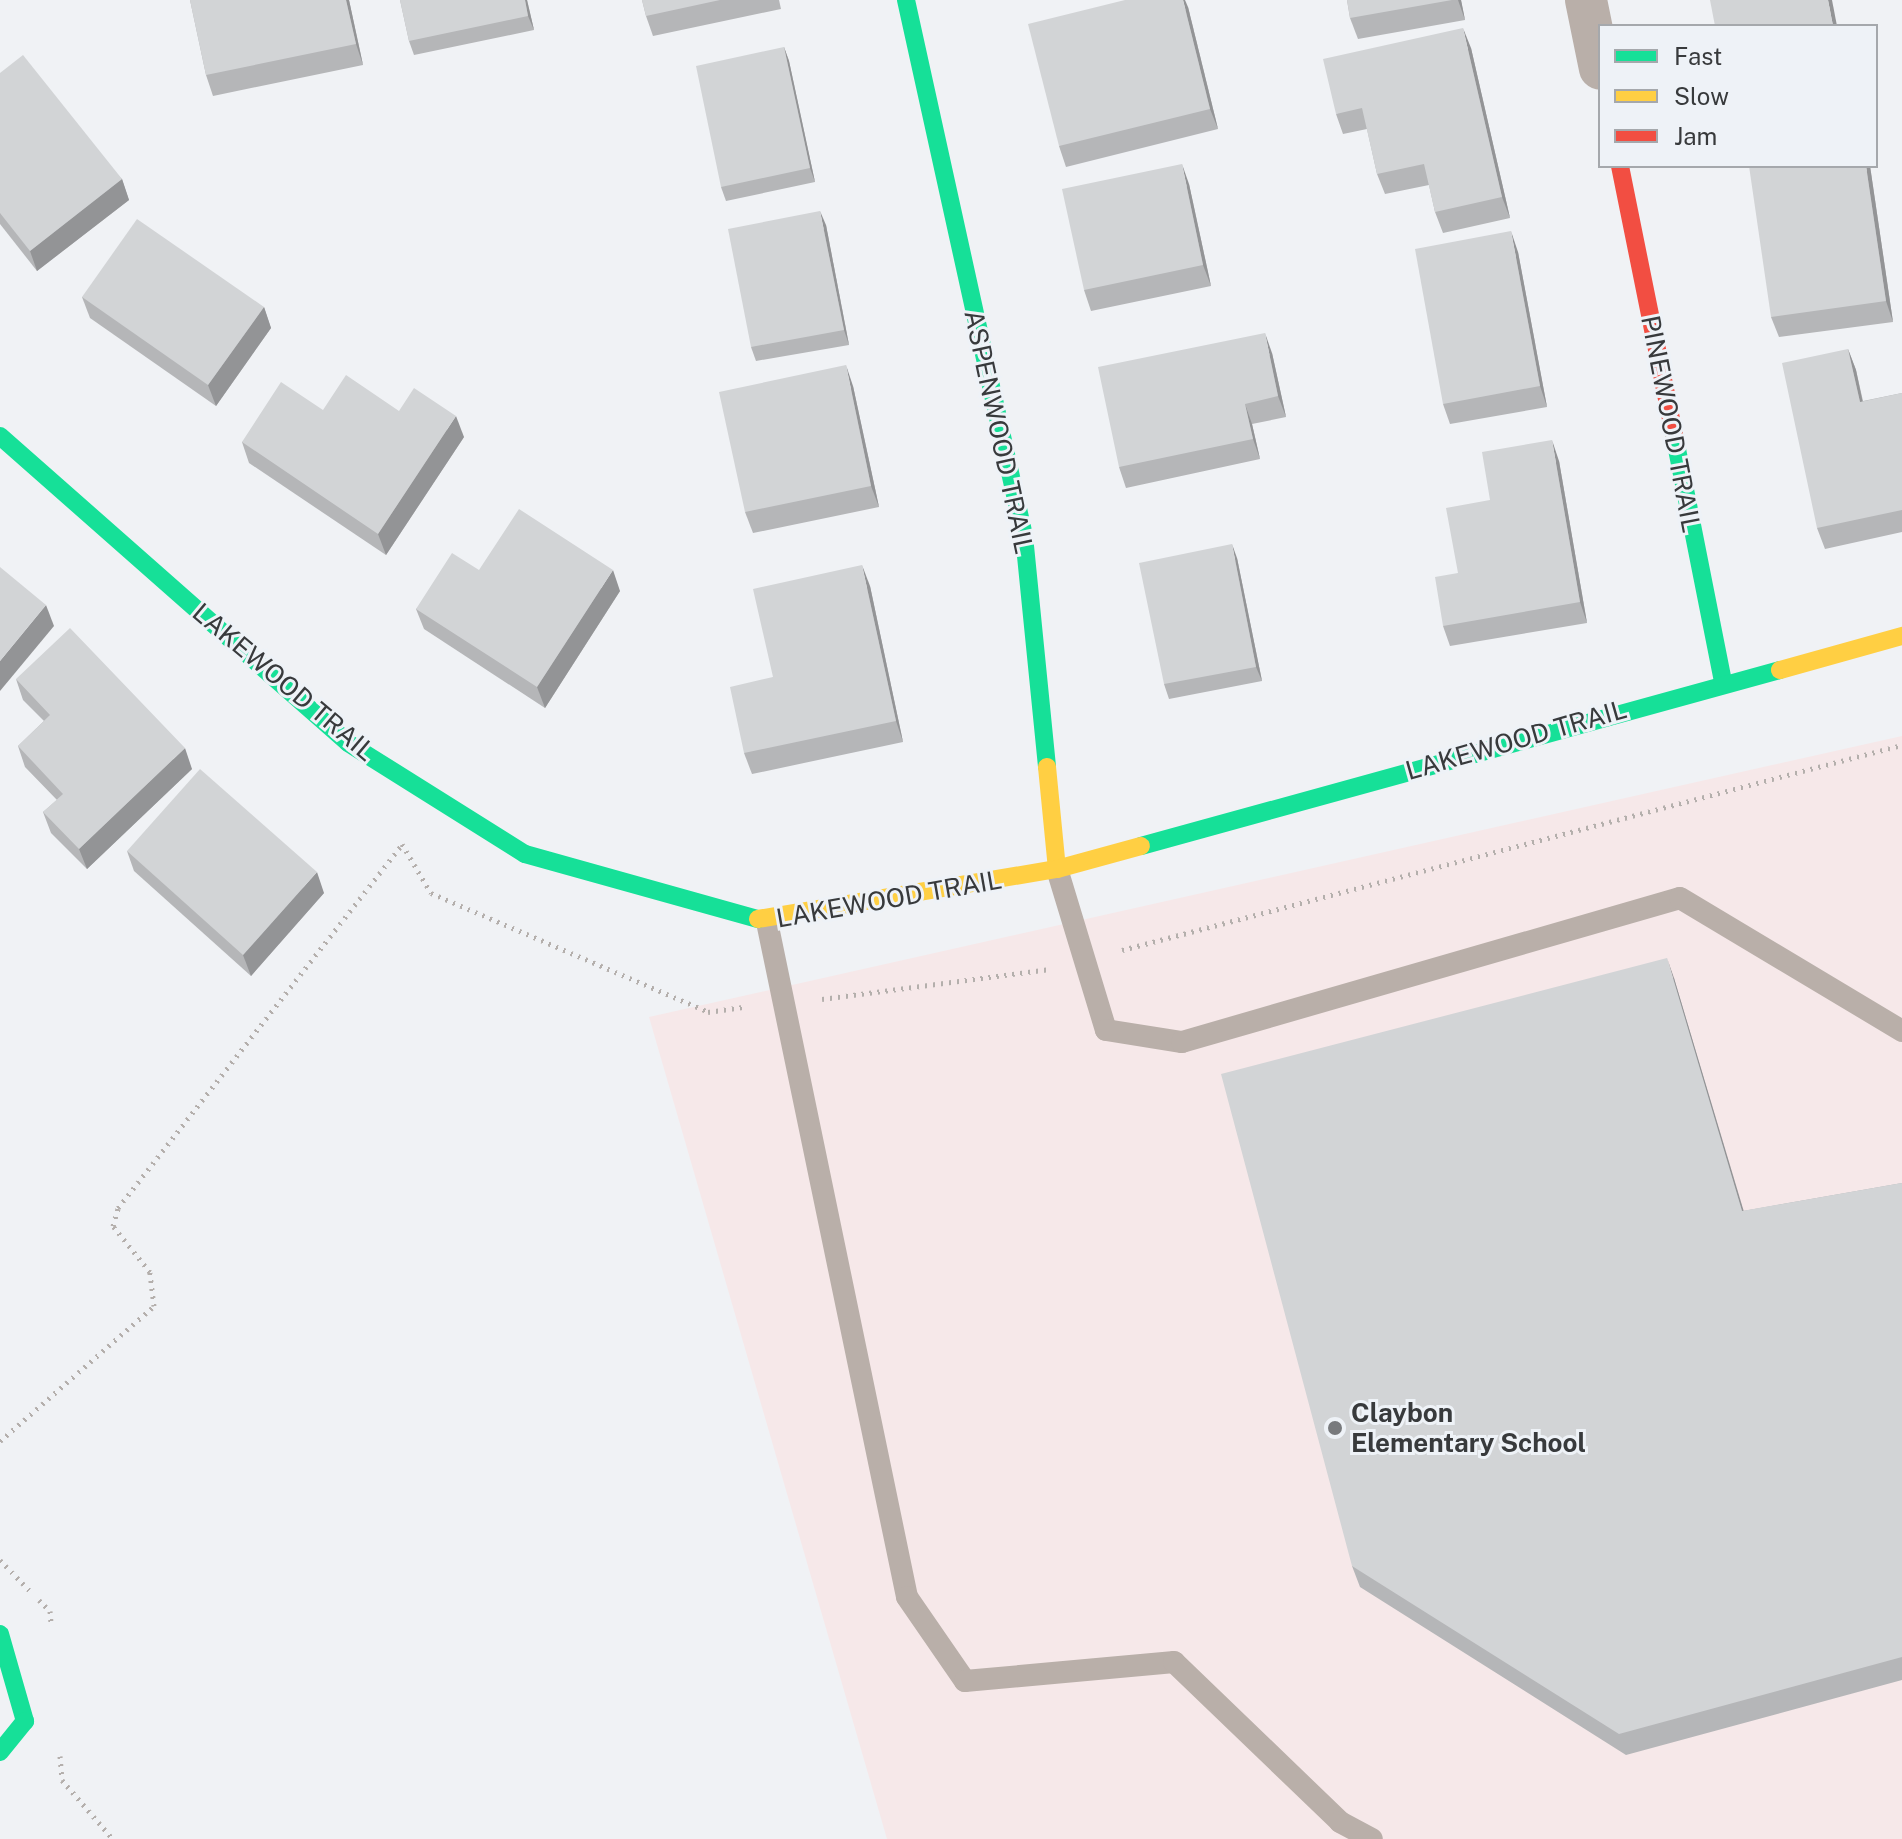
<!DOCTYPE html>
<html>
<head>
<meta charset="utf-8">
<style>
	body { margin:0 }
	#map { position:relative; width:1902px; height:1839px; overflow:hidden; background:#f0f2f5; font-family:"Public Sans",sans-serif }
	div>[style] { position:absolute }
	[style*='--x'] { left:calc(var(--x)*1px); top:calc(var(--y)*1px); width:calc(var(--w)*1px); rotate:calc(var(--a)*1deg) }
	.education>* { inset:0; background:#f6e8e9 }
	.path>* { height:5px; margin-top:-2.5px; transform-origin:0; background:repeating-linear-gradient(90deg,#b4afac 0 2px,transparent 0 8px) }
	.lane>* { height:22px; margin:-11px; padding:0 11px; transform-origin:11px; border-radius:11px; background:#b9afa9 }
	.street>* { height:42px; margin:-21px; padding:0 21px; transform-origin:21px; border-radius:21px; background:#b9afa9 }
	.fast>* { height:18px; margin:-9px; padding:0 9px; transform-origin:9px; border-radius:9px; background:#16e098 }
	.slow>* { height:18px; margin:-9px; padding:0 9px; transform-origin:9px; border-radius:9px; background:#ffcf43 }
	.jam>* { height:18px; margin:-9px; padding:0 9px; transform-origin:9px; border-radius:9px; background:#f24e42 }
	.wall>* { inset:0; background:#b5b6b8 }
	.shaded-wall>* { inset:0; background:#939496 }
	.building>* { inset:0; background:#d2d4d6 }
	.dots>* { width:22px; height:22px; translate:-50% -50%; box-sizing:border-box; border:4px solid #eef2f7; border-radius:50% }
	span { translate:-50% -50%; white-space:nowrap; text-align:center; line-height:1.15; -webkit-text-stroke:6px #eef2f7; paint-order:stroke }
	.street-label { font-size:26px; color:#383a3c }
	.poi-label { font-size:26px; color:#383a3c; font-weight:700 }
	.left { translate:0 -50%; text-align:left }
	.legend { position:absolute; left:1598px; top:24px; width:280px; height:144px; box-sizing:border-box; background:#eef2f7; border:2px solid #a5a8ac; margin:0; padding:10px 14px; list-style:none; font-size:24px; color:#383a3c }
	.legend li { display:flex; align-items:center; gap:16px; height:40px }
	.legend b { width:40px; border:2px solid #a5a8ac }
</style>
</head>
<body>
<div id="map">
	<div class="education">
		<div style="clip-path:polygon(1902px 736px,1902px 1839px,887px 1839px,649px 1017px)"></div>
	</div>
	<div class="path">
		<div style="--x:1122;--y:950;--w:806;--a:-14.73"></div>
		<div style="--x:822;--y:999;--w:230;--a:-7.5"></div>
		<div style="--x:0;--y:1441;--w:205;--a:-41.2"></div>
		<div style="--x:154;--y:1306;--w:34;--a:-97"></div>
		<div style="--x:150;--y:1272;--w:59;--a:-128.8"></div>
		<div style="--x:113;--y:1226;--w:19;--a:-74"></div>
		<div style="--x:118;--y:1208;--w:462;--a:-52"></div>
		<div style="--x:402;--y:844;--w:57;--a:59.4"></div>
		<div style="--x:431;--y:893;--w:301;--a:23.2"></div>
		<div style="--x:708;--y:1012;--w:37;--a:-8"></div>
		<div style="--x:0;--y:1560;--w:46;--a:45.9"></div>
		<div style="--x:39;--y:1600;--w:16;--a:45"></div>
		<div style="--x:50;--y:1611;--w:11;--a:85"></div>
		<div style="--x:60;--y:1756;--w:24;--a:85"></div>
		<div style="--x:62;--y:1780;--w:78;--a:49.2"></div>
	</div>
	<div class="lane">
		<div style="--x:1057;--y:869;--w:168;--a:73.1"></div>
		<div style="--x:1106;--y:1030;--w:77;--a:9"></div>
		<div style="--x:1182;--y:1042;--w:518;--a:-16.13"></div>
		<div style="--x:1680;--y:898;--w:259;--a:30.9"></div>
		<div style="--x:767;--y:922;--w:689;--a:78.28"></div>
		<div style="--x:907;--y:1597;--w:102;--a:55.4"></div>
		<div style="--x:965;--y:1681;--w:210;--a:-5.2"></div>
		<div style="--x:1174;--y:1662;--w:231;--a:43.9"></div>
		<div style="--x:1340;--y:1822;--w:36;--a:28"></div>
	</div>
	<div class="street">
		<div style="--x:1586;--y:0;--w:70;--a:78.5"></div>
	</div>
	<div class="fast">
		<div style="--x:906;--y:0;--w:549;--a:77.58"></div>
		<div style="--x:1024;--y:536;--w:232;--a:84.3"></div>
		<div style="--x:1674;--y:434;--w:252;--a:78.8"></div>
		<div style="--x:0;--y:436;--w:464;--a:41.4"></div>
		<div style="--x:348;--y:743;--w:209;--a:32.1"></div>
		<div style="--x:525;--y:854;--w:242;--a:15.6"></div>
		<div style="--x:1141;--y:846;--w:663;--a:-15.4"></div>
		<div style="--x:0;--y:1634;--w:91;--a:74"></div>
		<div style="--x:25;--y:1721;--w:40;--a:129"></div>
	</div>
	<div class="slow">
		<div style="--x:1780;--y:670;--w:127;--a:-15.6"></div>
		<div style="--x:1047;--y:767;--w:102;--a:84.4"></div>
		<div style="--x:758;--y:919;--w:303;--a:-9.5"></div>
		<div style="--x:1057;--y:869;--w:87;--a:-15.3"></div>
	</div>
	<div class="jam">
		<div style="--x:1620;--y:166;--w:273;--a:78.6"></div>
	</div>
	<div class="wall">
		<div style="clip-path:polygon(190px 0,349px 0,363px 65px,213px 96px,206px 75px)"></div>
		<div style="clip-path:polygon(400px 0,527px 0,534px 30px,414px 55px,409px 41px)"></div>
		<div style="clip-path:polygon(642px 0,779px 0,781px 9px,653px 36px,646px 16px)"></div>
		<div style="clip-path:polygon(1347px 0,1461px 0,1465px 20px,1358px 39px,1350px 18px)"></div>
		<div style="clip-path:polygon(1188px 7px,1218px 129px,1066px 167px,1059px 146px)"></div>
		<div style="clip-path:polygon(784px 47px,789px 61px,815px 182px,726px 201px,721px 187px)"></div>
		<div style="clip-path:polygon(1471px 48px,1510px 218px,1443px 233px,1435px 212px,1429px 185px,1385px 194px,1377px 174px,1367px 129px,1343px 134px,1336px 114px)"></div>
		<div style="clip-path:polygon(0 73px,122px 179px,129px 200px,37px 271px,0 224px)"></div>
		<div style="clip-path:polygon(1870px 166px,1893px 322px,1779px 337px,1771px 317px)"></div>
		<div style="clip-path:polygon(1189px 184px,1211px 286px,1091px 311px,1084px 290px)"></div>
		<div style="clip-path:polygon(826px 225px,849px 345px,756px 361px,751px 347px)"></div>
		<div style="clip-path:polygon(1518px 252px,1547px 407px,1450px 424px,1443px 404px)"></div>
		<div style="clip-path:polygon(82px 297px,264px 307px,271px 328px,216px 406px,90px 318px)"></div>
		<div style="clip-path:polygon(1848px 349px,1856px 370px,1863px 401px,1902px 393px,1902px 532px,1825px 549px,1817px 528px)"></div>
		<div style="clip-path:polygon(1272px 353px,1286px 417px,1252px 424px,1260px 459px,1126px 488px,1119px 467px)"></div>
		<div style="clip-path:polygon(853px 386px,879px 507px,753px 533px,745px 512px)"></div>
		<div style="clip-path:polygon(323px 410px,399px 411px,464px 437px,386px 555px,249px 463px,242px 442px)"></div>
		<div style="clip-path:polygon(1559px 461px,1587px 623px,1450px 646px,1443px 626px,1458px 573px,1490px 500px)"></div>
		<div style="clip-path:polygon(1237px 558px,1262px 681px,1169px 699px,1164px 684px)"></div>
		<div style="clip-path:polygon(479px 570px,620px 591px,545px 708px,424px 629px,416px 609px)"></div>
		<div style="clip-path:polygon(870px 586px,903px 742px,752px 774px,744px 753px,773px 677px)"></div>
		<div style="clip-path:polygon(16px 679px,192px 769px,87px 869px,51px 833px,43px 812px,57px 800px,25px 767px,18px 746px,44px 721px,23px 700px)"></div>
		<div style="clip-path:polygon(127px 851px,324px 893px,251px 976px,134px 871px)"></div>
		<div style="clip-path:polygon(1674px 978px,1743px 1211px,1902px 1183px,1902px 1680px,1626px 1755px,1360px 1587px,1352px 1566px)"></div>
	</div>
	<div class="shaded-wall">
		<div style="clip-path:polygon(346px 0,349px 0,363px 65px,356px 44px)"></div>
		<div style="clip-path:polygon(525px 0,527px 0,534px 30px,528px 16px)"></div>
		<div style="clip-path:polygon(1183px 0,1185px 0,1188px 7px,1218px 129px,1210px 109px)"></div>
		<div style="clip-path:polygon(1458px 0,1461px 0,1465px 20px)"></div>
		<div style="clip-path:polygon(1828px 0,1832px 0,1837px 26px,1833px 26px)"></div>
		<div style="clip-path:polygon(1463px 28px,1471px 48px,1510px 218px,1502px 197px)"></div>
		<div style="clip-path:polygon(784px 47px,789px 61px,815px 182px,810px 168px)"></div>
		<div style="clip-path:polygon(1182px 164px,1189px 184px,1211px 286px,1203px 265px)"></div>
		<div style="clip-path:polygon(1866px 166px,1870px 166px,1893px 322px,1886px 301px)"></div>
		<div style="clip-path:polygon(122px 179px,129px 200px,37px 271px,30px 251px)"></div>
		<div style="clip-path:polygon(820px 211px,826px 225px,849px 345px,844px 330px)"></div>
		<div style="clip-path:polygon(1511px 231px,1518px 252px,1547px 407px,1540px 386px)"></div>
		<div style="clip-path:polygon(264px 307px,271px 328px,216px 406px,208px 385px)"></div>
		<div style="clip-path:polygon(1265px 333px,1272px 353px,1286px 417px,1278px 396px)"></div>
		<div style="clip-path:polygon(1848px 349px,1856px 370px,1867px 423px,1860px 402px)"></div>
		<div style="clip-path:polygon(846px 365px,853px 386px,879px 507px,871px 486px)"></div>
		<div style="clip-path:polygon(1245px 404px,1252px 424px,1260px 459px,1253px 439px)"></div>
		<div style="clip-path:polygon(456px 416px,464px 437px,386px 555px,378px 534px)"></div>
		<div style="clip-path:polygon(1552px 440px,1559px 461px,1587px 623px,1580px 602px)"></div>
		<div style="clip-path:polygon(1232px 544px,1237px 558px,1262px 681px,1256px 667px)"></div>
		<div style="clip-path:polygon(862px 565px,870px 586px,903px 742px,896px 721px)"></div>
		<div style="clip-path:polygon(613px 570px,620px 591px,545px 708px,537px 687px)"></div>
		<div style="clip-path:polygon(46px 605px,54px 626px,0 691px,0 661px)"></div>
		<div style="clip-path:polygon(185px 748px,192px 769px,87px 869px,79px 849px)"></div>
		<div style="clip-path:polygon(317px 872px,324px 893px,251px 976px,243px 955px)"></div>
		<div style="clip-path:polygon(1667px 958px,1674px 978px,1750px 1232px,1742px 1211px)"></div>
	</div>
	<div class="building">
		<div style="clip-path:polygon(190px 0,346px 0,356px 44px,206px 75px)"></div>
		<div style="clip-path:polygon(400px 0,525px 0,528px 16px,409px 41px)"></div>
		<div style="clip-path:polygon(642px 0,720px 0,646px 16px)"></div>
		<div style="clip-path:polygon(1125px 0,1183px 0,1210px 109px,1059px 146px,1028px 24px)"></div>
		<div style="clip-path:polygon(1347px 0,1452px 0,1350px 18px)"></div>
		<div style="clip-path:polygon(1710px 0,1828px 0,1833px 26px,1715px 26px)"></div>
		<div style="clip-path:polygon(1463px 28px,1502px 197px,1435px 212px,1424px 164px,1377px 174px,1362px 108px,1336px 114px,1323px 59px)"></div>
		<div style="clip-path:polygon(784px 47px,810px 168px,721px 187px,696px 66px)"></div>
		<div style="clip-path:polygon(23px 55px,122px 179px,30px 251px,0 213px,0 73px)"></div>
		<div style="clip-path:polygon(1182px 164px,1203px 265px,1084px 290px,1062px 189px)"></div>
		<div style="clip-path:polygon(1749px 166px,1866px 166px,1886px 301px,1771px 317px)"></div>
		<div style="clip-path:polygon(820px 211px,844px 330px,751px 347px,728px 229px)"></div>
		<div style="clip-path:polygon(137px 219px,264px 307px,208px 385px,82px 297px)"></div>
		<div style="clip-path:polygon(1511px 231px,1540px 386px,1443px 404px,1415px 249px)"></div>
		<div style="clip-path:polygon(1265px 333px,1278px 396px,1245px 404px,1253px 439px,1119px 467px,1098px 367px)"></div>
		<div style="clip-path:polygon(1848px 349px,1860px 402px,1902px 393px,1902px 510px,1817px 528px,1782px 363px)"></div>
		<div style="clip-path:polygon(846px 365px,871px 486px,745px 512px,719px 392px)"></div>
		<div style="clip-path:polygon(346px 375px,399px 411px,414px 388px,456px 416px,378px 534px,242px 442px,281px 382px,323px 410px)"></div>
		<div style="clip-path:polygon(1552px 440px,1580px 602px,1443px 626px,1435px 577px,1458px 573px,1446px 508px,1490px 500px,1482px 452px)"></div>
		<div style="clip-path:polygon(519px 509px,613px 570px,537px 687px,416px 609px,452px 553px,479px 570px)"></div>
		<div style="clip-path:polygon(1232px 544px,1256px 667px,1164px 684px,1139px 563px)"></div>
		<div style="clip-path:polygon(862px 565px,896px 721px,744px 753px,730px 687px,773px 677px,753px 589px)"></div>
		<div style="clip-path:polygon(0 567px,46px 605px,0 661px)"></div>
		<div style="clip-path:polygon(70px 628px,185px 748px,79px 849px,43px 812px,63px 794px,18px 746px,50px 715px,16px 679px)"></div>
		<div style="clip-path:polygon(200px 769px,317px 872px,243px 955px,127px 851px)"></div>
		<div style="clip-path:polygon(1667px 958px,1742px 1211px,1902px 1183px,1902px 1657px,1619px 1734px,1352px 1566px,1221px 1074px)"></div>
	</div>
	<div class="dots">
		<div style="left:1335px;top:1428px;background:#787a7d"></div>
	</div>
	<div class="street-label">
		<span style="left:1671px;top:424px;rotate:79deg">PINEWOOD TRAIL</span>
		<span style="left:999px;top:432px;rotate:78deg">ASPENWOOD TRAIL</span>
		<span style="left:284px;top:682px;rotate:40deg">LAKEWOOD TRAIL</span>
		<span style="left:1516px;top:740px;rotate:-16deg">LAKEWOOD TRAIL</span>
		<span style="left:889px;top:899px;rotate:-10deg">LAKEWOOD TRAIL</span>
	</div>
	<div class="poi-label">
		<span class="left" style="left:1351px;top:1428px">Claybon<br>Elementary School</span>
	</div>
	<ul class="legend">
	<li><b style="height:10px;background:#16e098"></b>Fast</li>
	<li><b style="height:10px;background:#ffcf43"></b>Slow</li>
	<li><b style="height:10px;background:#f24e42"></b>Jam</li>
	</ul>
</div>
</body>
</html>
